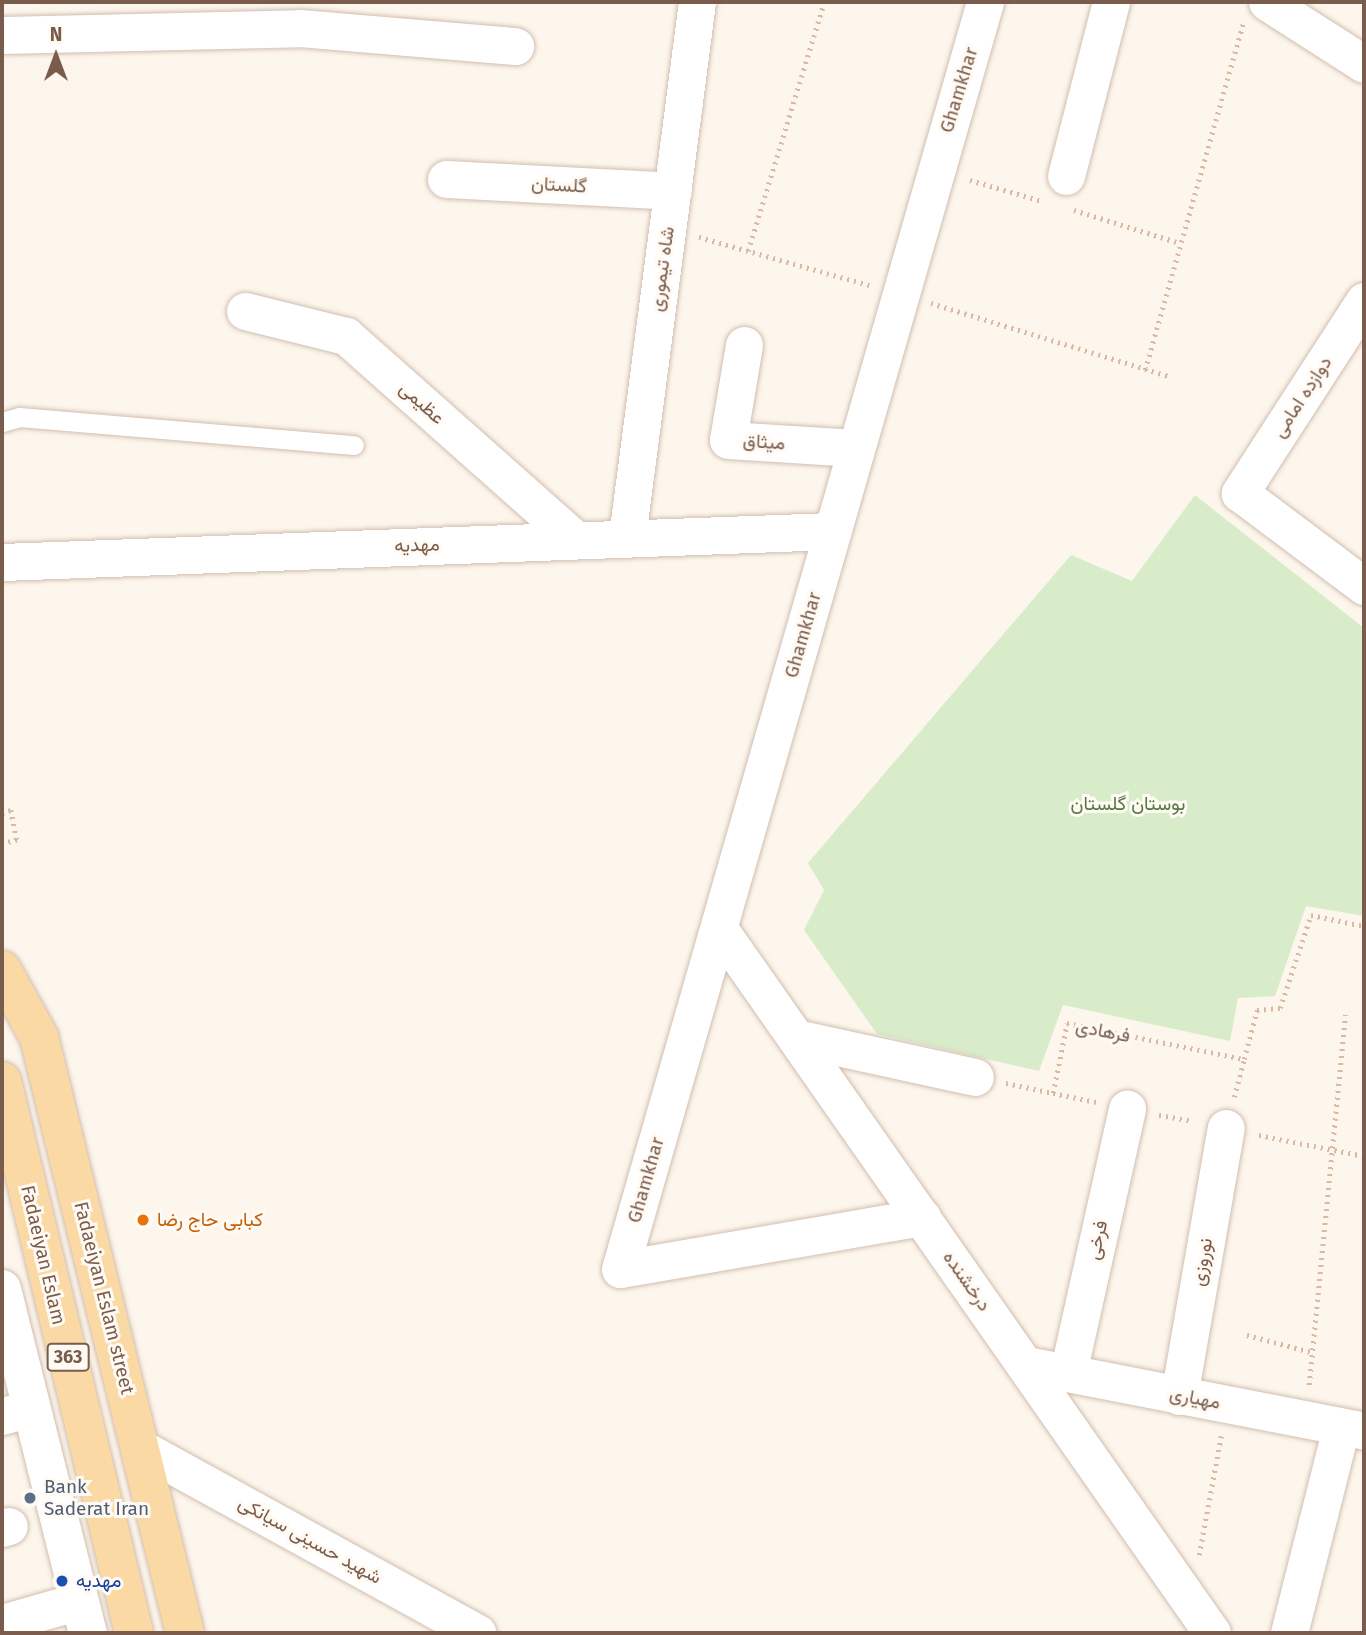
<!DOCTYPE html>
<html>
<head>
<meta charset="utf-8">
<style>
	body { margin:0 }
	#map { position:relative; width:1366px; height:1635px; overflow:hidden; background:#fdf6ec; font-family:"Fira Sans",Vazirmatn,sans-serif }
	div>[style] { position:absolute }
	[style*='--x'] { left:calc(var(--x)*1px); top:calc(var(--y)*1px); width:calc(var(--w)*1px); rotate:calc(var(--a)*1deg) }
	.green>* { inset:0; background:#d8ecc9 }
	.path>* { height:4.5px; margin-top:-2.25px; transform-origin:0; background:repeating-linear-gradient(90deg,#d9b8a5 0 2px,transparent 0 7px) }
	.roads { filter:drop-shadow(0 0 2px #d1beb0) drop-shadow(0 0 2px #d1beb0) }
	.lane>* { height:19px; margin:-9.5px; padding:0 9.5px; transform-origin:9.5px; border-radius:9.5px; background:#fff }
	.street>* { height:37px; margin:-18.5px; padding:0 18.5px; transform-origin:18.5px; border-radius:18.5px; background:#fff }
	.secondary>* { height:38px; margin:-19px; padding:0 19px; transform-origin:19px; border-radius:19px; background:#fff }
	.primary>* { height:38px; margin:-19px; padding:0 19px; transform-origin:19px; border-radius:19px; background:#fbd9a5 }
	.dots>* { width:19px; height:19px; translate:-50% -50%; box-sizing:border-box; border:4px solid #fffaf3; border-radius:50% }
	span { translate:-50% -50%; white-space:nowrap; text-align:center; line-height:1.15; -webkit-text-stroke:6px #fffaf3; paint-order:stroke }
	.shield-label span { padding:2px 5px; background:#fffaf3; border:2px solid; border-radius:5px; -webkit-text-stroke-width:0 }
	.shield-label { font-size:18px; color:#7a5c4d; font-weight:700 }
	.street-label { font-size:19px; color:#7a5c4d }
	.park-label { font-size:19px; color:#537a41 }
	.food-label { font-size:19px; color:#c56008 }
	.left { translate:0 -50%; text-align:left }
	.service-label { font-size:19px; color:#4e5e75 }
	.transit-label { font-size:19px; color:#164399 }
	.frame { position:absolute; inset:0; border:4px solid #7a5c4d; pointer-events:none }
	.north { position:absolute; left:21px; top:21px; width:70px; height:70px; -webkit-text-stroke:5px #fffaf3; paint-order:stroke; rotate:0deg; font-size:19px; font-weight:700; line-height:28px; text-align:center; color:#7a5c4d }
	.north::after { content:''; display:block; margin:auto; width:24px; height:32px; background:#7a5c4d; clip-path:polygon(50% 0,100% 100%,50% 72%,0 100%) }
</style>
</head>
<body>
<div id="map">
	<div class="green">
		<div style="clip-path:polygon(1195px 495px,1364px 628px,1364px 916px,1306px 906px,1275px 996px,1238px 998px,1230px 1041px,1063px 1005px,1039px 1071px,877px 1034px,804px 930px,824px 890px,808px 863px,1071px 555px,1132px 581px)"></div>
	</div>
	<div class="path">
		<div style="--x:970;--y:180;--w:75;--a:16.3"></div>
		<div style="--x:1074;--y:210;--w:111;--a:17.3"></div>
		<div style="--x:699;--y:237;--w:177;--a:15.8"></div>
		<div style="--x:748;--y:251;--w:260;--a:-73"></div>
		<div style="--x:931;--y:303;--w:248;--a:17.1"></div>
		<div style="--x:1145;--y:370;--w:361;--a:-74.2"></div>
		<div style="--x:2;--y:813;--w:9;--a:-18"></div>
		<div style="--x:11;--y:810;--w:31;--a:79"></div>
		<div style="--x:17;--y:840;--w:16;--a:165"></div>
		<div style="--x:1006;--y:1083;--w:48;--a:12"></div>
		<div style="--x:1053;--y:1093;--w:71;--a:-78.7"></div>
		<div style="--x:1067;--y:1023;--w:181;--a:11.5"></div>
		<div style="--x:1244;--y:1059;--w:51;--a:-75.1"></div>
		<div style="--x:1257;--y:1010;--w:23;--a:-5"></div>
		<div style="--x:1280;--y:1008;--w:98;--a:-71.6"></div>
		<div style="--x:1311;--y:915;--w:54;--a:11.7"></div>
		<div style="--x:1053;--y:1093;--w:44;--a:11.8"></div>
		<div style="--x:1234;--y:1097;--w:39;--a:-75"></div>
		<div style="--x:1159;--y:1115;--w:34;--a:10"></div>
		<div style="--x:1259;--y:1135;--w:107;--a:11.3"></div>
		<div style="--x:1247;--y:1335;--w:66;--a:14.9"></div>
		<div style="--x:1309;--y:1385;--w:372;--a:-84.4"></div>
		<div style="--x:1199;--y:1555;--w:121;--a:-79.5"></div>
	</div>
	<div class="roads">
		<div class="lane">
			<div style="--x:2;--y:422;--w:18;--a:-16"></div>
			<div style="--x:19;--y:417;--w:336;--a:4.8"></div>
		</div>
		<div class="street">
			<div style="--x:1267;--y:2;--w:115;--a:32.6"></div>
			<div style="--x:2;--y:35;--w:298;--a:-1.3"></div>
			<div style="--x:300;--y:28;--w:216;--a:4.8"></div>
			<div style="--x:1066;--y:176;--w:180;--a:-75.5"></div>
			<div style="--x:446;--y:179;--w:227;--a:3"></div>
			<div style="--x:1364;--y:301;--w:229;--a:122.9"></div>
			<div style="--x:1240;--y:493;--w:155;--a:36.9"></div>
			<div style="--x:245;--y:311;--w:104;--a:13.9"></div>
			<div style="--x:346;--y:336;--w:306;--a:41.6"></div>
			<div style="--x:744;--y:345;--w:96;--a:99.6"></div>
			<div style="--x:728;--y:440;--w:128;--a:3.6"></div>
			<div style="--x:627;--y:537;--w:540;--a:-82.55"></div>
			<div style="--x:2;--y:562;--w:831;--a:-2.14"></div>
			<div style="--x:720;--y:930;--w:858;--a:55.01"></div>
			<div style="--x:796;--y:1038;--w:183;--a:12.3"></div>
			<div style="--x:922;--y:1217;--w:306;--a:170.2"></div>
			<div style="--x:620;--y:1269;--w:1319;--a:-73.93"></div>
			<div style="--x:1026;--y:1365;--w:344;--a:11"></div>
			<div style="--x:1068;--y:1373;--w:271;--a:-77.4"></div>
			<div style="--x:1179;--y:1396;--w:272;--a:-80.1"></div>
			<div style="--x:2;--y:1416;--w:30;--a:-15"></div>
			<div style="--x:141;--y:1448;--w:384;--a:28.8"></div>
			<div style="--x:2;--y:1528;--w:7;--a:-16"></div>
			<div style="--x:2;--y:1623;--w:80;--a:-15.9"></div>
			<div style="--x:1289;--y:1633;--w:212;--a:-75.8"></div>
		</div>
		<div class="secondary">
			<div style="--x:2;--y:1289;--w:355;--a:76"></div>
		</div>
		<div class="primary">
			<div style="--x:2;--y:970;--w:77;--a:61.1"></div>
			<div style="--x:39;--y:1037;--w:614;--a:76.24"></div>
			<div style="--x:2;--y:1081;--w:568;--a:76.55"></div>
		</div>
	</div>
	<div class="dots">
		<div style="left:143px;top:1220px;background:#e8710a"></div>
		<div style="left:30px;top:1498px;background:#5c6f8a"></div>
		<div style="left:62px;top:1581px;background:#1a4fb4"></div>
	</div>
	<div class="shield-label">
		<span style="left:68px;top:1357px">363</span>
	</div>
	<div class="street-label">
		<span style="left:959px;top:90px;rotate:-73deg">Ghamkhar</span>
		<span style="left:559px;top:185px;rotate:3deg">گلستان</span>
		<span style="left:662px;top:269px;rotate:-82deg">شاه تیموری</span>
		<span style="left:1302px;top:397px;rotate:-57deg">دوازده امامی</span>
		<span style="left:422px;top:403px;rotate:42deg">عظیمی</span>
		<span style="left:764px;top:442px;rotate:4deg">میثاق</span>
		<span style="left:417px;top:545px;rotate:-2deg">مهدیه</span>
		<span style="left:803px;top:635px;rotate:-74deg">Ghamkhar</span>
		<span style="left:1103px;top:1031px;rotate:11deg">فرهادی</span>
		<span style="left:646px;top:1180px;rotate:-74deg">Ghamkhar</span>
		<span style="left:1097px;top:1240px;rotate:-77deg">فرخی</span>
		<span style="left:43px;top:1255px;rotate:77deg">Fadaeiyan Eslam</span>
		<span style="left:1202px;top:1262px;rotate:-80deg">نوروزی</span>
		<span style="left:967px;top:1281px;rotate:55deg">درخشنده</span>
		<span style="left:104px;top:1298px;rotate:76deg">Fadaeiyan Eslam street</span>
		<span style="left:1195px;top:1398px;rotate:11deg">مهیاری</span>
		<span style="left:310px;top:1540px;rotate:29deg">شهید حسینی سیانکی</span>
	</div>
	<div class="park-label">
		<span style="left:1128px;top:804px">بوستان گلستان</span>
	</div>
	<div class="food-label">
		<span class="left" style="left:157px;top:1220px">کبابی حاج رضا</span>
	</div>
	<div class="service-label">
		<span class="left" style="left:44px;top:1498px">Bank<br>Saderat Iran</span>
	</div>
	<div class="transit-label">
		<span class="left" style="left:76px;top:1581px">مهدیه</span>
	</div>
	<div class="frame"></div>
	<div class="north">N</div>
</div>
</body>
</html>
